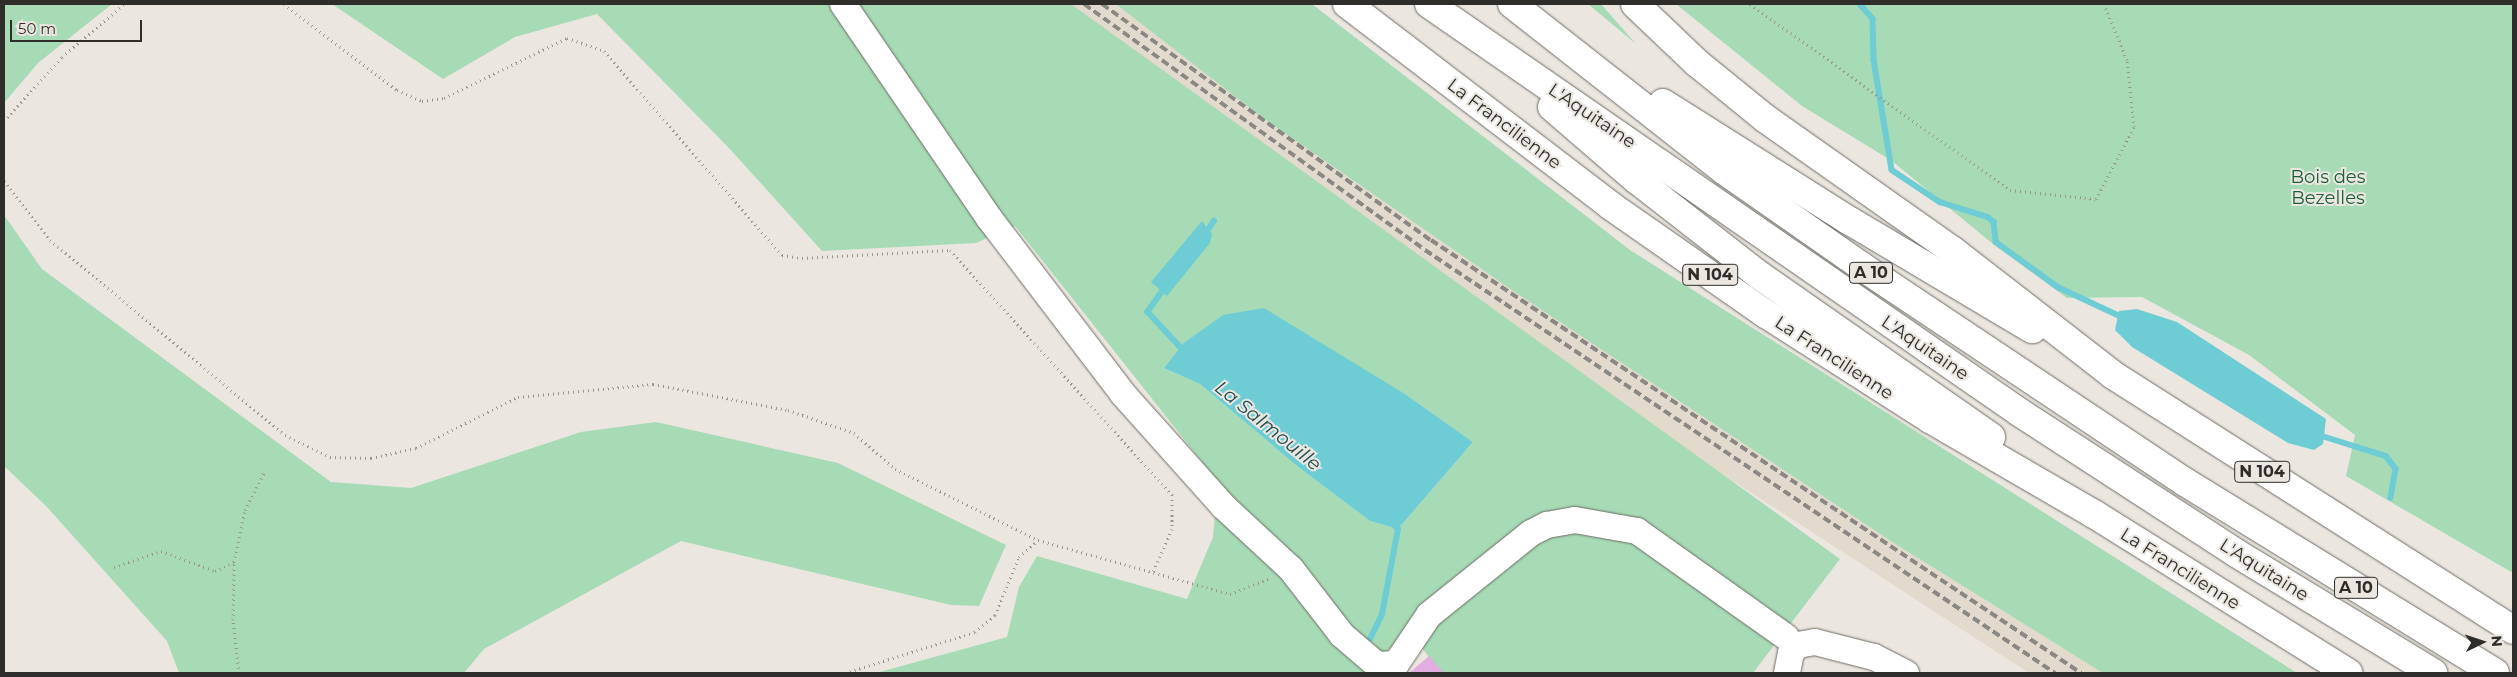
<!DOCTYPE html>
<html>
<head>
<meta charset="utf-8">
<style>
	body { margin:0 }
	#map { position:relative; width:2517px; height:677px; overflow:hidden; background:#ebe7e0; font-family:Montserrat,sans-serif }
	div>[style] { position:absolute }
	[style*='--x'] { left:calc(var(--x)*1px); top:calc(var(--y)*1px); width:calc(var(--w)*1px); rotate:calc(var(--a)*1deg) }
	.built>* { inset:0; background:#e2dacc }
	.green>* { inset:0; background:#a6dbb6 }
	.water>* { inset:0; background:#6ecdd4 }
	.stream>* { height:5.5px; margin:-2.75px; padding:0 2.75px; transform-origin:2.75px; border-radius:2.75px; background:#6ecdd4 }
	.building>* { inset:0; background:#e2aee2 }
	.path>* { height:3px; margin-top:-1.5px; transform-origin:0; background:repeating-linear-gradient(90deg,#999691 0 1px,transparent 0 5px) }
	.roads { filter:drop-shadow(0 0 1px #6f6b64) drop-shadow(0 0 1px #6f6b64) }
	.minor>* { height:26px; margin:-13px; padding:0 13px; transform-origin:13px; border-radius:13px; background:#fff }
	.highway>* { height:28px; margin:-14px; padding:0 14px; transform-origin:14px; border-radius:14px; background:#fff }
	.rail>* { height:4px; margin-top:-2px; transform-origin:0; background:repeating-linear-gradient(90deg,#8a8883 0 8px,transparent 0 12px) }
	span { translate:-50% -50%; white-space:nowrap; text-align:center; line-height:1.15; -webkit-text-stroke:4px #ebe7e0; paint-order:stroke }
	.shield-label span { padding:1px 4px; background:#ebe7e0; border:1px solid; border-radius:4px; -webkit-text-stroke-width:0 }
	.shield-label { font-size:16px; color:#2e2d2a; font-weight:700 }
	.street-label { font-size:18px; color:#2e2d2a }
	.park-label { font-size:18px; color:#165f37 }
	.water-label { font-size:19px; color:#214d50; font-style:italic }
	.frame { position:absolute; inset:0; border:5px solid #2e2d2a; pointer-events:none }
	.north { position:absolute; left:2457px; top:617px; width:50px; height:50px; -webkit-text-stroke:4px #ebe7e0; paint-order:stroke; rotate:86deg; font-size:14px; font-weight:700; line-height:20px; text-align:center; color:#2e2d2a }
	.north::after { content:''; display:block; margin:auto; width:18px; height:22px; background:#2e2d2a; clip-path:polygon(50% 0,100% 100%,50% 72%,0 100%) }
	.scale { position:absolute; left:10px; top:20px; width:132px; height:22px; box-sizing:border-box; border:2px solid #2e2d2a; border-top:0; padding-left:6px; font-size:15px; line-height:18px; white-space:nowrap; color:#2e2d2a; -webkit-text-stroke:4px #ebe7e0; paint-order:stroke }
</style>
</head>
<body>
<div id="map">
	<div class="built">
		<div style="clip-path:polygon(1057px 4px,1126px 4px,2107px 673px,2029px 673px,1482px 318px)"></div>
	</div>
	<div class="green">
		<div style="clip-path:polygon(4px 4px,112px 4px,38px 63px,4px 103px)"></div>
		<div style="clip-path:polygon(evenodd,332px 4px,1071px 4px,1840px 559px,1753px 673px,1441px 673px,1423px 649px,1388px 649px,1373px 673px,876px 673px,1007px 637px,1019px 587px,1037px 556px,1187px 599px,1213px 537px,1218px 482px,1015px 226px,976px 243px,822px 251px,728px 147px,597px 14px,515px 37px,443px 79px,332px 4px,1176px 356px,1384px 384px,1405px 394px,1473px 442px,1398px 529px,1370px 521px,1297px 466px,1200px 384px,1164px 368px,1176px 356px)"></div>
		<div style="clip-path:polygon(1116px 4px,1312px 4px,1630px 250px,2297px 673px,2103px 673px,1894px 543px,1518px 294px,1263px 118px)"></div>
		<div style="clip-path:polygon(1588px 4px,1601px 4px,1636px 44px)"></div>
		<div style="clip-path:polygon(1676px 4px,2513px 4px,2513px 573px,2346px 476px,2355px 435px,2249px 355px,2142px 297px,2067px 298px,1993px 244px,1892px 161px,1802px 106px)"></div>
		<div style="clip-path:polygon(4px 215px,42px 269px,331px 482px,411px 488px,581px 432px,656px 422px,838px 463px,1006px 545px,979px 606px,951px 605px,681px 541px,484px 649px,464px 673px,179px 673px,167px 641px,47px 507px,4px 466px)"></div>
	</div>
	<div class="water">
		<div style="clip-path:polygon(1202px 221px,1212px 234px,1210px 243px,1167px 296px,1151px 282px)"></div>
		<div style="clip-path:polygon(1264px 308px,1405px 394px,1473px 442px,1398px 529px,1370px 521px,1297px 466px,1200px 384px,1164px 368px,1184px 343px,1223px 315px)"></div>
		<div style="clip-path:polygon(2137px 309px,2177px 322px,2326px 419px,2323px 444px,2314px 450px,2288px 443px,2132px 347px,2115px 330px,2119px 311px)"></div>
	</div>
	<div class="stream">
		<div style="--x:1860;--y:4;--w:20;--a:49"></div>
		<div style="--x:1873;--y:19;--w:41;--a:88.6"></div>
		<div style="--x:1874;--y:60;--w:111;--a:80.7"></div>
		<div style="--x:1892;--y:170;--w:58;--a:33.7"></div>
		<div style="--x:1940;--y:202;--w:50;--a:17.4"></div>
		<div style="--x:1988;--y:217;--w:8;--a:40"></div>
		<div style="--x:1994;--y:222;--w:20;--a:84"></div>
		<div style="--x:1996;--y:242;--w:77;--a:36"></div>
		<div style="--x:2058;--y:287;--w:73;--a:25.2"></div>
		<div style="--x:1207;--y:231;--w:12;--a:-55"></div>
		<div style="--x:1166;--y:287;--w:31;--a:126"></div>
		<div style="--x:1148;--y:312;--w:54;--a:47.2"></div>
		<div style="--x:2319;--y:435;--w:70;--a:17.4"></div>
		<div style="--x:2386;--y:456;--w:16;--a:52"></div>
		<div style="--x:2396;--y:469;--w:29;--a:100"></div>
		<div style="--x:1370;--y:639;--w:28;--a:-64"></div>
		<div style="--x:1382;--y:614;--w:86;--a:-79.3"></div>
		<div style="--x:1398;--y:529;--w:8;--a:-140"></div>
	</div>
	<div class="building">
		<div style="clip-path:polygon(1429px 656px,1444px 673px,1409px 673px)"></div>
	</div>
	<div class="path">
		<div style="--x:284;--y:4;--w:142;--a:37.3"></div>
		<div style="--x:397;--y:90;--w:27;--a:24"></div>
		<div style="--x:422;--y:101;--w:22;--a:-8"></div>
		<div style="--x:444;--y:98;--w:137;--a:-26"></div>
		<div style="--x:567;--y:38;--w:39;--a:19"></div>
		<div style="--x:604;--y:51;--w:271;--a:48.9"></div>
		<div style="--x:782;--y:255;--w:20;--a:9"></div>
		<div style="--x:802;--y:258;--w:148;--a:-3.1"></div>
		<div style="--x:950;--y:250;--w:331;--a:47.8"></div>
		<div style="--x:1172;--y:495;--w:34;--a:90"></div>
		<div style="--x:1172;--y:529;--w:47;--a:113.8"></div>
		<div style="--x:1750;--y:4;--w:320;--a:35.6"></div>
		<div style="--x:2010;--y:190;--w:86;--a:6"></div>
		<div style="--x:2096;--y:199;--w:81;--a:-62.2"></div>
		<div style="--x:2134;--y:127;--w:67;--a:-96"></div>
		<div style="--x:2127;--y:60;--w:61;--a:-112.3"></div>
		<div style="--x:4;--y:121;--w:86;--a:-47.8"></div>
		<div style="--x:62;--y:57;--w:82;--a:-40.5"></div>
		<div style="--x:4;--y:181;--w:75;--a:52.1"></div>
		<div style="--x:50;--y:240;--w:305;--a:39.7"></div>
		<div style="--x:285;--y:435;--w:50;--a:26.1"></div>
		<div style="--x:330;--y:457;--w:41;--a:1.4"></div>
		<div style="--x:371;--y:458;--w:46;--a:-12.5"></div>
		<div style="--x:416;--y:448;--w:114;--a:-26.6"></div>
		<div style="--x:518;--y:397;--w:136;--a:-5.5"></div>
		<div style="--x:653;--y:384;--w:137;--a:10.9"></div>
		<div style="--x:788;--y:410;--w:70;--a:19.2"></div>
		<div style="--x:854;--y:433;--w:55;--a:41.3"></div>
		<div style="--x:895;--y:469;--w:160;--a:26.4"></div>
		<div style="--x:114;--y:567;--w:50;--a:-18.8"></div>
		<div style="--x:161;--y:551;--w:58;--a:20.3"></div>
		<div style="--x:215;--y:571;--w:21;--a:-25"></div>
		<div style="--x:239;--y:673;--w:53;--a:-96.5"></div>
		<div style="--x:233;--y:620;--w:58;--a:-89"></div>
		<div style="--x:234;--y:562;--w:53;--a:-78.1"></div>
		<div style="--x:245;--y:510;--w:44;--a:-62.9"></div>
		<div style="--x:845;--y:673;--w:136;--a:-17.5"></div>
		<div style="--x:975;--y:632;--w:26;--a:-40"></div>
		<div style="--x:995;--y:615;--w:63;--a:-67.5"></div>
		<div style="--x:1019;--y:557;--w:25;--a:-42"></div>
		<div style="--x:1038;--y:540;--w:199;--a:15.7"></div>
		<div style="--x:1230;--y:594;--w:43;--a:-21.8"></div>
	</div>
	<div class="roads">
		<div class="minor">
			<div style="--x:843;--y:4;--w:259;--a:55.7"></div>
			<div style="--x:989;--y:218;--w:221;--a:52.7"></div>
			<div style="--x:1123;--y:394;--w:150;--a:48.2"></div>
			<div style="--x:1223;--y:506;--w:93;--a:42.8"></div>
			<div style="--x:1291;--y:569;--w:83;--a:52.3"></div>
			<div style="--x:1342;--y:635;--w:46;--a:40.6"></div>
			<div style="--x:1377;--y:665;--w:19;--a:-3"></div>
			<div style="--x:1396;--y:664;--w:59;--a:-56"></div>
			<div style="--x:1429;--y:615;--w:131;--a:-38.8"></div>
			<div style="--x:1531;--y:533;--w:18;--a:-27"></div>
			<div style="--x:1547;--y:525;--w:28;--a:-10"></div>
			<div style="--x:1575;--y:520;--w:63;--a:10.1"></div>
			<div style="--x:1637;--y:531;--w:183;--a:35.4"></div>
			<div style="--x:1787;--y:673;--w:20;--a:-79"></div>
			<div style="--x:1791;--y:653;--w:11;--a:-49"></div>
			<div style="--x:1798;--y:645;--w:17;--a:-10"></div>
			<div style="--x:1815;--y:642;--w:61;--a:14.3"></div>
			<div style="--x:1874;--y:657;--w:36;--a:27"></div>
		</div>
		<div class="highway">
			<div style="--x:1347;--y:4;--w:332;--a:37.4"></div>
			<div style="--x:1611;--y:206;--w:189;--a:34.9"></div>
			<div style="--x:1766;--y:314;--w:195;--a:32.6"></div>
			<div style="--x:1930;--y:419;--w:190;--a:30.1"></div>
			<div style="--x:2094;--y:514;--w:300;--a:32"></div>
			<div style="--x:1429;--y:4;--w:717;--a:34.66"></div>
			<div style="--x:2019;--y:412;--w:259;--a:33"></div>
			<div style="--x:2236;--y:553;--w:231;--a:31.3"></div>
			<div style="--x:1512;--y:4;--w:271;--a:38.1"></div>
			<div style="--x:1725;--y:171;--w:166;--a:34.9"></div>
			<div style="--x:1861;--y:266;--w:389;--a:33.7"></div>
			<div style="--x:2185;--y:482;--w:364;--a:31.6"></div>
			<div style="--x:1635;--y:4;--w:86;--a:43.6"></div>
			<div style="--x:1697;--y:63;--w:89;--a:39.1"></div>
			<div style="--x:1766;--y:119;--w:228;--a:35.2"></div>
			<div style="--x:1952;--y:250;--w:204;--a:37.8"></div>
			<div style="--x:2113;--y:375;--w:474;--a:32.5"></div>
			<div style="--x:1663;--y:103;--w:221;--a:32.3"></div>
			<div style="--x:1850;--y:221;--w:212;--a:30.7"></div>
			<div style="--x:1552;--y:107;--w:112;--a:40.7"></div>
			<div style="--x:1637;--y:180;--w:155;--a:37.9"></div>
			<div style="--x:1759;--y:275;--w:283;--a:34.9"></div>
		</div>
	</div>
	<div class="rail">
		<div style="--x:1084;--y:4;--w:420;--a:35.8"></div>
		<div style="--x:1425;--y:250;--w:759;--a:33.88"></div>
		<div style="--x:1102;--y:4;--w:405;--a:35.7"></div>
		<div style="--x:1431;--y:240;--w:781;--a:33.67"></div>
	</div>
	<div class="shield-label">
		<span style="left:1871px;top:273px">A 10</span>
		<span style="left:1710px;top:275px">N 104</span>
		<span style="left:2262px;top:472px">N 104</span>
		<span style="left:2356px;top:588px">A 10</span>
	</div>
	<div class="street-label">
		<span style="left:1592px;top:116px;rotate:34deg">L'Aquitaine</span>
		<span style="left:1504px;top:124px;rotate:37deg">La Francilienne</span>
		<span style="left:1925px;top:348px;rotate:34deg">L'Aquitaine</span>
		<span style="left:1834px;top:358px;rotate:33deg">La Francilienne</span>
		<span style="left:2180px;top:569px;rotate:32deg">La Francilienne</span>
		<span style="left:2264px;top:570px;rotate:32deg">L'Aquitaine</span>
	</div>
	<div class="park-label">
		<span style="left:2328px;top:188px">Bois des<br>Bezelles</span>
	</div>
	<div class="water-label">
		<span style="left:1268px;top:426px;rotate:39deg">La Salmouille</span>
	</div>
	<div class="frame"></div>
	<div class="north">N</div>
	<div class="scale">50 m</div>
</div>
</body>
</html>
